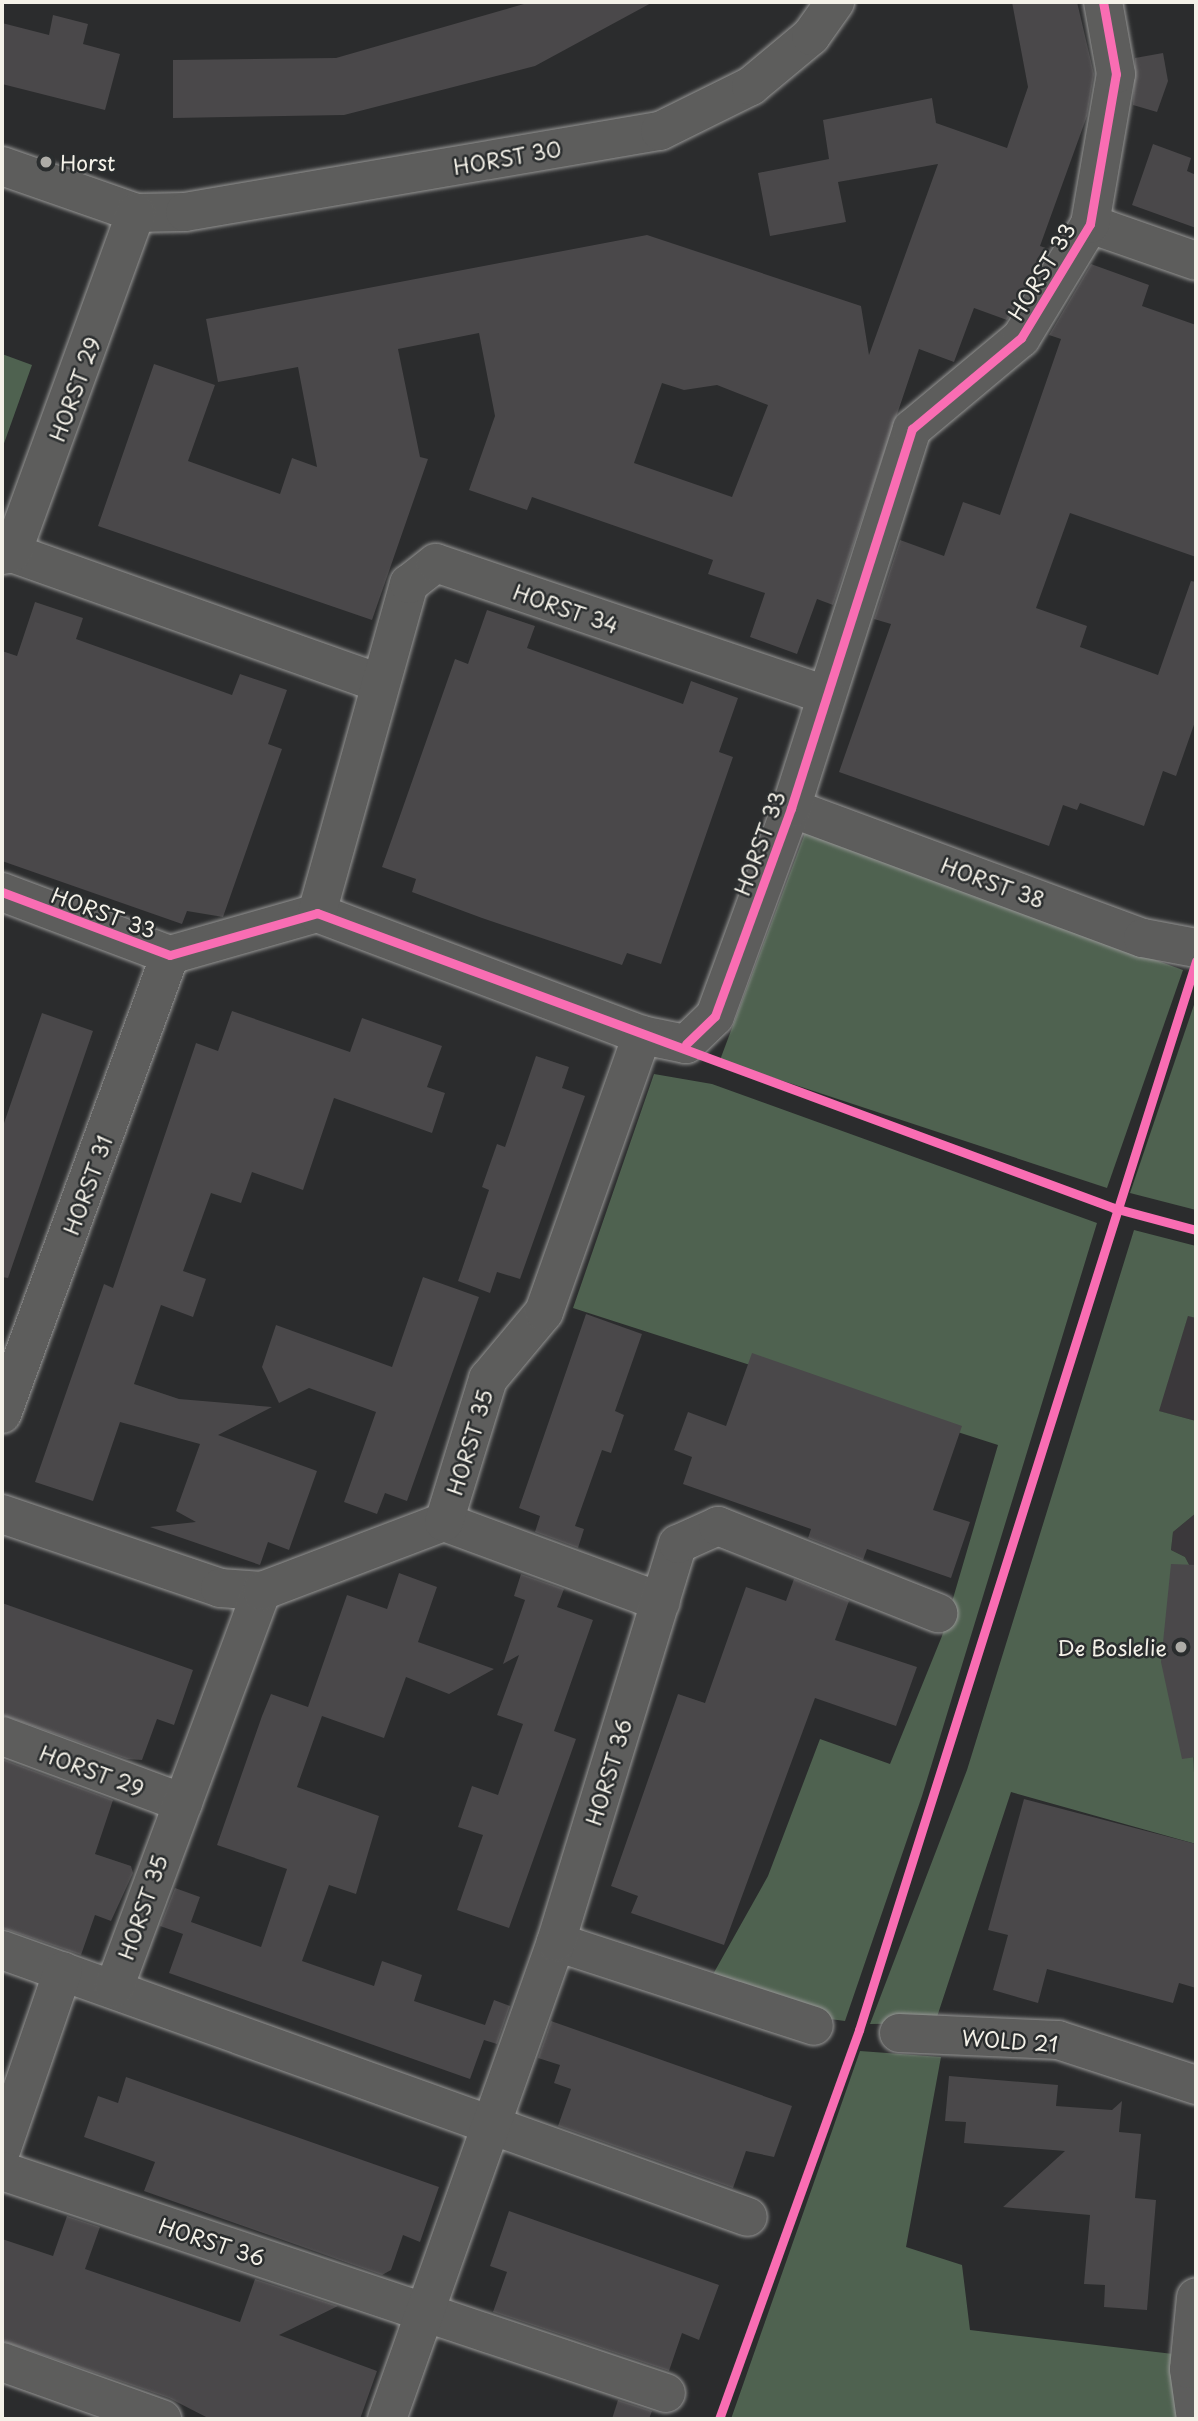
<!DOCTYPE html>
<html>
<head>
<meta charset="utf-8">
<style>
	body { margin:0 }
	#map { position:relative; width:1198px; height:2421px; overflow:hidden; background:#2b2c2d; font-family:"Playpen Sans",sans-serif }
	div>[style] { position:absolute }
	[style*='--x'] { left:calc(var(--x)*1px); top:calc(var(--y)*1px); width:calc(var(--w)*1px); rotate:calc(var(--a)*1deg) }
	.built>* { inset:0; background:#3b383b }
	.green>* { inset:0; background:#4f6250 }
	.building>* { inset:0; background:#4a484a }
	.roads { filter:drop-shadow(0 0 2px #979796) drop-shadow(0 0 2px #979796) }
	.minor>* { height:38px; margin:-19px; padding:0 19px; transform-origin:19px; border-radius:19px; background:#5d5d5c }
	.cycleway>* { height:9px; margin:-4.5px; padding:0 4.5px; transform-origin:4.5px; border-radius:4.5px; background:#f96db3 }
	.dots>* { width:19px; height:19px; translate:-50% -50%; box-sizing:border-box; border:4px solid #2a2d2e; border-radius:50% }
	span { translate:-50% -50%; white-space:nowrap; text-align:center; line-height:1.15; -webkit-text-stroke:5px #2a2d2e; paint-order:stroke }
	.street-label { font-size:21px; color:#f4f1e8 }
	.poi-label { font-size:21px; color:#f4f1e8 }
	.left { translate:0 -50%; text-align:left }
	.right { translate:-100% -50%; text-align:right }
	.frame { position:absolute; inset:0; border:4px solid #f4f1e8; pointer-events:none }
</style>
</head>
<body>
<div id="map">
	<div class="built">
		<div style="clip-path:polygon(1188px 1315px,1196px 1318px,1196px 1421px,1158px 1411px)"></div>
		<div style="clip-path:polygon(1196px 1513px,1196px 1578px,1185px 1557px,1171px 1550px,1173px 1532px)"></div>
	</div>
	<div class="green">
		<div style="clip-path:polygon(2px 354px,32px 365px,2px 449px)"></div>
		<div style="clip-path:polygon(805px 833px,1183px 970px,1107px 1188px,720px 1060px)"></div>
		<div style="clip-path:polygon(1196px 999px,1196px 1210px,1130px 1193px)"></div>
		<div style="clip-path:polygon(654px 1074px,712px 1084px,1097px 1223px,922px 1796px,845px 2021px,769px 2011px,707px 1985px,768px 1876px,820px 1739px,890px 1764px,942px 1636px,998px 1445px,573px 1308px)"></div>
		<div style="clip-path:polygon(1134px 1230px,1196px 1246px,1196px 1318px,1188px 1316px,1159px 1411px,1196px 1421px,1196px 1513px,1173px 1532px,1171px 1550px,1185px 1557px,1196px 1578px,1189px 1595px,1196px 1844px,1011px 1792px,935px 2023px,870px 2024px,967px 1770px)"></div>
		<div style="clip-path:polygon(860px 2051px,941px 2057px,906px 2247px,962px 2265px,970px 2330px,1190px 2356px,1182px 2419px,731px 2419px)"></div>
	</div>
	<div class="building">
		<div style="clip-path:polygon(531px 2px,653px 2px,535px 66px,344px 115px,173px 118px,173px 60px,336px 58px)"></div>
		<div style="clip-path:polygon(evenodd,1012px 2px,1077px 2px,1094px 74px,1087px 116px,1040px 246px,1049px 249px,1007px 320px,974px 308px,954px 362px,919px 349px,833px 605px,817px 599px,797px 654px,750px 637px,765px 593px,708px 574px,713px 560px,532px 497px,527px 510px,469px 490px,495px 416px,479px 333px,398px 349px,420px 457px,428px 459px,372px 620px,98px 526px,154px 364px,215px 385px,188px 461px,280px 494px,292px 458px,317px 467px,298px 367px,218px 382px,206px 319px,647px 235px,861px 306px,869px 355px,938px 164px,838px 182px,846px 222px,770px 236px,758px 173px,829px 159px,823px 120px,932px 98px,936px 123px,1007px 148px,1028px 87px,1012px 2px,662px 383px,684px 390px,717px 385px,768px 405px,732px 497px,634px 463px,662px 383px)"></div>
		<div style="clip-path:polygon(53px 15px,88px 24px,83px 44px,120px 54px,105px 110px,2px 84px,2px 23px,49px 35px)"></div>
		<div style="clip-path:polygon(1163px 53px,1168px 81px,1157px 112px,1133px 105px,1135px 58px)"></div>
		<div style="clip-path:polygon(1153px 144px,1191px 158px,1187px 171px,1196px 175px,1196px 228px,1132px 205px)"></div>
		<div style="clip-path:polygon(1091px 264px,1149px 285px,1142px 306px,1196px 325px,1196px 557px,1070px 513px,1036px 608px,1087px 626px,1080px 647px,1158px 675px,1191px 581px,1196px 582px,1196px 719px,1176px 776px,1163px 771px,1144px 826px,1080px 803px,1077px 810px,1063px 805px,1049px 846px,839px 772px,891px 624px,874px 619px,900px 540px,944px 556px,963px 502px,1000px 515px,1061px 339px,1049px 335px)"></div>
		<div style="clip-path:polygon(35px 602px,83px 618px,76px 639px,232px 695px,240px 674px,287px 690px,268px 744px,282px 749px,223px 917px,187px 911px,182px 924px,2px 861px,2px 651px,17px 656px)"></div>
		<div style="clip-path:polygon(487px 610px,535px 626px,527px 648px,683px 704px,691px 681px,738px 698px,719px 752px,733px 757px,661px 964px,627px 953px,622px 965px,482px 918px,412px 892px,416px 879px,382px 867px,455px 659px,468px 664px)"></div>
		<div style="clip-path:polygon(232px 1011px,350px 1052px,362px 1018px,442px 1046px,427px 1087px,445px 1093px,432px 1133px,334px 1098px,303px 1190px,252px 1172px,241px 1203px,211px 1193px,183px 1271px,206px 1279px,193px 1317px,161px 1305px,134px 1384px,179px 1399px,272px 1407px,218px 1435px,317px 1471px,289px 1550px,268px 1542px,260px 1565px,150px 1527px,196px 1522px,176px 1511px,200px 1444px,120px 1422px,93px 1501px,35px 1482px,104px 1284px,113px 1288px,196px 1043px,218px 1051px)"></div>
		<div style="clip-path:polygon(42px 1013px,93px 1031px,8px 1278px,2px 1277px,2px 1129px)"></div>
		<div style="clip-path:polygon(536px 1056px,569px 1067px,562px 1088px,585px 1096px,520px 1279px,497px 1272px,490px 1293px,458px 1281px,489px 1190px,482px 1187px,497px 1144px,505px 1147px)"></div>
		<div style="clip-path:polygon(423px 1277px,479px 1297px,407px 1501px,385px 1493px,377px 1514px,344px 1502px,376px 1412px,309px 1388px,279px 1403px,262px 1367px,276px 1325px,392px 1367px)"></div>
		<div style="clip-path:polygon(586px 1314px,642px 1334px,615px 1411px,624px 1415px,611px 1453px,602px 1450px,575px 1526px,584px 1529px,578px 1548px,535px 1532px,540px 1516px,519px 1508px)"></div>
		<div style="clip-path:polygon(752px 1353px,962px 1426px,933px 1510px,970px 1522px,951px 1578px,867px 1549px,863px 1560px,808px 1538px,811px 1529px,683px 1484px,692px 1457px,674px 1450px,688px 1412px,726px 1426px)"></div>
		<div style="clip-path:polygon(1171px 1564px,1196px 1565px,1196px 1757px,1182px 1759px,1161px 1662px)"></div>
		<div style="clip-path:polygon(399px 1573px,437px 1587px,418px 1642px,494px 1669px,449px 1694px,406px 1677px,384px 1738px,322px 1716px,297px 1787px,379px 1816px,356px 1894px,329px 1885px,302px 1961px,374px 1986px,382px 1961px,422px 1975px,414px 2001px,485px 2025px,494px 2000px,510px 2006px,497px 2044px,484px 2040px,470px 2079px,169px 1973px,183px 1934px,160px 1926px,175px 1888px,200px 1897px,191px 1922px,261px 1947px,287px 1869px,217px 1845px,262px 1716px,271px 1694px,308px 1707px,347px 1595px,387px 1609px)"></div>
		<div style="clip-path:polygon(521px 1574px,564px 1589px,557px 1607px,593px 1620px,554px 1731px,576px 1739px,509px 1928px,457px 1910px,483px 1835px,458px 1827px,472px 1786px,498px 1795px,523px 1724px,497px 1715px,519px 1655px,503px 1664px,525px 1600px,514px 1596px)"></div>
		<div style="clip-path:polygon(794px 1579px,849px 1601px,835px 1640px,917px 1667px,896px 1726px,815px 1698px,724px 1945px,631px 1913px,638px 1896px,611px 1886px,678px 1694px,705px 1703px,746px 1587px,786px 1601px)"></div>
		<div style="clip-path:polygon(2px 1603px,193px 1670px,174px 1725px,157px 1719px,142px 1760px,127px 1759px,2px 1715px)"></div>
		<div style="clip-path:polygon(2px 1759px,113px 1800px,95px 1854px,131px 1866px,133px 1873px,111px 1921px,95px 1915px,81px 1955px,2px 1928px)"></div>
		<div style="clip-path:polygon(1024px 1799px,1196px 1844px,1196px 1988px,1179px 1983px,1173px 2003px,1047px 1969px,1038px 2003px,993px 1990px,1008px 1935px,988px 1930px)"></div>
		<div style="clip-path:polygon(551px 2021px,792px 2106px,774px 2157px,746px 2151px,733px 2188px,558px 2126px,571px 2089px,554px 2083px,560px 2065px,538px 2058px)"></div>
		<div style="clip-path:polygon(949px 2076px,1058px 2085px,1056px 2106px,1112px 2110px,1122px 2101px,1119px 2132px,1141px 2134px,1135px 2198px,1156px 2200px,1147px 2310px,1104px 2307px,1105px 2285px,1084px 2284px,1090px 2215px,1003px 2207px,1065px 2151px,964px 2143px,966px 2122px,945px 2121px)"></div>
		<div style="clip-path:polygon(126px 2077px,439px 2187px,420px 2242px,403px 2235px,391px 2270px,382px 2275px,144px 2191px,155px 2162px,84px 2137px,98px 2096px,118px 2103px)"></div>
		<div style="clip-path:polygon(509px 2211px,719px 2285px,699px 2340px,682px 2333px,669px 2371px,493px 2312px,507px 2272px,490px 2266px)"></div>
		<div style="clip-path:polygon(67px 2216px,100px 2227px,85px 2269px,240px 2322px,255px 2279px,338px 2306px,279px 2335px,377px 2371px,360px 2419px,210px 2419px,169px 2398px,2px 2341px,2px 2239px,53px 2256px)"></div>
		<div style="clip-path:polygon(618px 2400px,652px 2411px,649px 2419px,612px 2419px)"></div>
	</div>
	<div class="roads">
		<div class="minor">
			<div style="--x:2;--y:166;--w:142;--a:19.3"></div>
			<div style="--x:136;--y:213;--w:49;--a:-1.2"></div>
			<div style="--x:185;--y:212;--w:482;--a:-9.7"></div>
			<div style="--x:660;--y:131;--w:102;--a:-26.3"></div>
			<div style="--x:751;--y:86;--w:78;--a:-39.8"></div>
			<div style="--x:811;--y:36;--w:42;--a:-54.8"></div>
			<div style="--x:1090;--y:224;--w:112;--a:19.2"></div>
			<div style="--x:12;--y:553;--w:390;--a:19.5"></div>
			<div style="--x:2;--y:555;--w:10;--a:-11"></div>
			<div style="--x:12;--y:553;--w:362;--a:-70"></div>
			<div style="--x:791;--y:808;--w:375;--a:20.3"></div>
			<div style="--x:1143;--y:938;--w:54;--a:10.7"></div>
			<div style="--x:2;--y:892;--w:179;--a:20.6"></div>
			<div style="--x:170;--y:955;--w:153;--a:-15.9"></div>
			<div style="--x:317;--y:913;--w:347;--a:20.6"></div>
			<div style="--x:642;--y:1035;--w:45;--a:11.6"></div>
			<div style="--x:686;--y:1044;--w:40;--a:-44"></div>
			<div style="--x:715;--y:1016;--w:221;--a:-69.9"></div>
			<div style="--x:791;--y:808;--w:398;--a:-72.3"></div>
			<div style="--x:912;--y:429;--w:142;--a:-39.9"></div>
			<div style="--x:1021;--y:338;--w:133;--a:-58.8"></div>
			<div style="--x:1090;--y:224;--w:152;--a:-80.2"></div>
			<div style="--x:1116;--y:74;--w:73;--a:-100.2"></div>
			<div style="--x:317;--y:913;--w:342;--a:-74.4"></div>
			<div style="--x:409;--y:584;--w:34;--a:-38"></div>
			<div style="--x:436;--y:563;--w:412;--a:18.7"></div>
			<div style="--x:2;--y:1414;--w:489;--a:-69.9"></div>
			<div style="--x:2;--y:1514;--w:230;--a:18.7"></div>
			<div style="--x:220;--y:1588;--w:42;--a:4.1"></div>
			<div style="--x:444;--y:1522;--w:231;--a:20.2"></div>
			<div style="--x:2;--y:1736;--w:193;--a:20.3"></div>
			<div style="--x:556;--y:1942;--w:271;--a:18"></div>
			<div style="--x:2;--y:1950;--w:792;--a:19.69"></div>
			<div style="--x:114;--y:1988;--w:424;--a:-69.6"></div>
			<div style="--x:262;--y:1591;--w:195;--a:-20.8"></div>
			<div style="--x:444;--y:1522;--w:150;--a:-72.9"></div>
			<div style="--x:488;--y:1379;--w:87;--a:-50.1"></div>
			<div style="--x:544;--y:1312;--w:294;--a:-70.5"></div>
			<div style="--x:899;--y:2033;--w:159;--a:2.5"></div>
			<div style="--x:1058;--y:2040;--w:145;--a:18.1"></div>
			<div style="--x:2;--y:2148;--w:187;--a:-71"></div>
			<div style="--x:2;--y:2171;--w:700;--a:18.49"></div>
			<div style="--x:2;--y:2362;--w:170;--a:19.6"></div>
			<div style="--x:387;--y:2419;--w:506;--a:-70.49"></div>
			<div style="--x:556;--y:1942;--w:416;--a:-73"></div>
			<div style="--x:678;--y:1544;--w:44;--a:-24.2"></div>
			<div style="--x:718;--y:1526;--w:237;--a:21.6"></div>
			<div style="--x:1196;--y:2419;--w:50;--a:-98"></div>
			<div style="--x:1189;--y:2369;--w:72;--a:-84.4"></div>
		</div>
	</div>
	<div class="cycleway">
		<div style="--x:2;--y:892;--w:179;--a:20.6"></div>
		<div style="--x:170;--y:955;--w:153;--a:-15.9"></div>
		<div style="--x:317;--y:913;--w:850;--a:20.31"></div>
		<div style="--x:1114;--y:1208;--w:85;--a:15"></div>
		<div style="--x:686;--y:1044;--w:40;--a:-44"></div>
		<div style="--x:715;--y:1016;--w:221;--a:-69.9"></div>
		<div style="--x:791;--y:808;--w:398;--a:-72.3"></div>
		<div style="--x:912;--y:429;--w:142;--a:-39.9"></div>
		<div style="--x:1021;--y:338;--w:133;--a:-58.8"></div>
		<div style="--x:1090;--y:224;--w:152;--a:-80.2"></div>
		<div style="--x:1116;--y:74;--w:73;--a:-100.2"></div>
		<div style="--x:719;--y:2419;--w:413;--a:-70.2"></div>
		<div style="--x:859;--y:2030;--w:1121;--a:-72.5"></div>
	</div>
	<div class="dots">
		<div style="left:46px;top:162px;background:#aeaca7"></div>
		<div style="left:1181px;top:1647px;background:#aeaca7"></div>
	</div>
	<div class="street-label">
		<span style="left:507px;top:157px;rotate:-10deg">HORST 30</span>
		<span style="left:1041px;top:271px;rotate:-59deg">HORST 33</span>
		<span style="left:74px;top:389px;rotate:-70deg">HORST 29</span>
		<span style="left:566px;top:608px;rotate:19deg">HORST 34</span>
		<span style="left:759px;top:843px;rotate:-70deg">HORST 33</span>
		<span style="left:993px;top:882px;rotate:20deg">HORST 38</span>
		<span style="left:104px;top:912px;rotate:20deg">HORST 33</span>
		<span style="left:87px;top:1185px;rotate:-70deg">HORST 31</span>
		<span style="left:469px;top:1442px;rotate:-73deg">HORST 35</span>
		<span style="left:92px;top:1770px;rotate:20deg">HORST 29</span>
		<span style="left:608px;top:1772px;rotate:-73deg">HORST 36</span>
		<span style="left:142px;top:1907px;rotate:-71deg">HORST 35</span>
		<span style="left:1010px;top:2040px;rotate:4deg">WOLD 21</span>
		<span style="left:212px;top:2241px;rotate:18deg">HORST 36</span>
	</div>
	<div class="poi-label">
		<span class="left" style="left:60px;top:162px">Horst</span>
		<span class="right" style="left:1167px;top:1647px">De Boslelie</span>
	</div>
	<div class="frame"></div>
</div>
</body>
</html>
